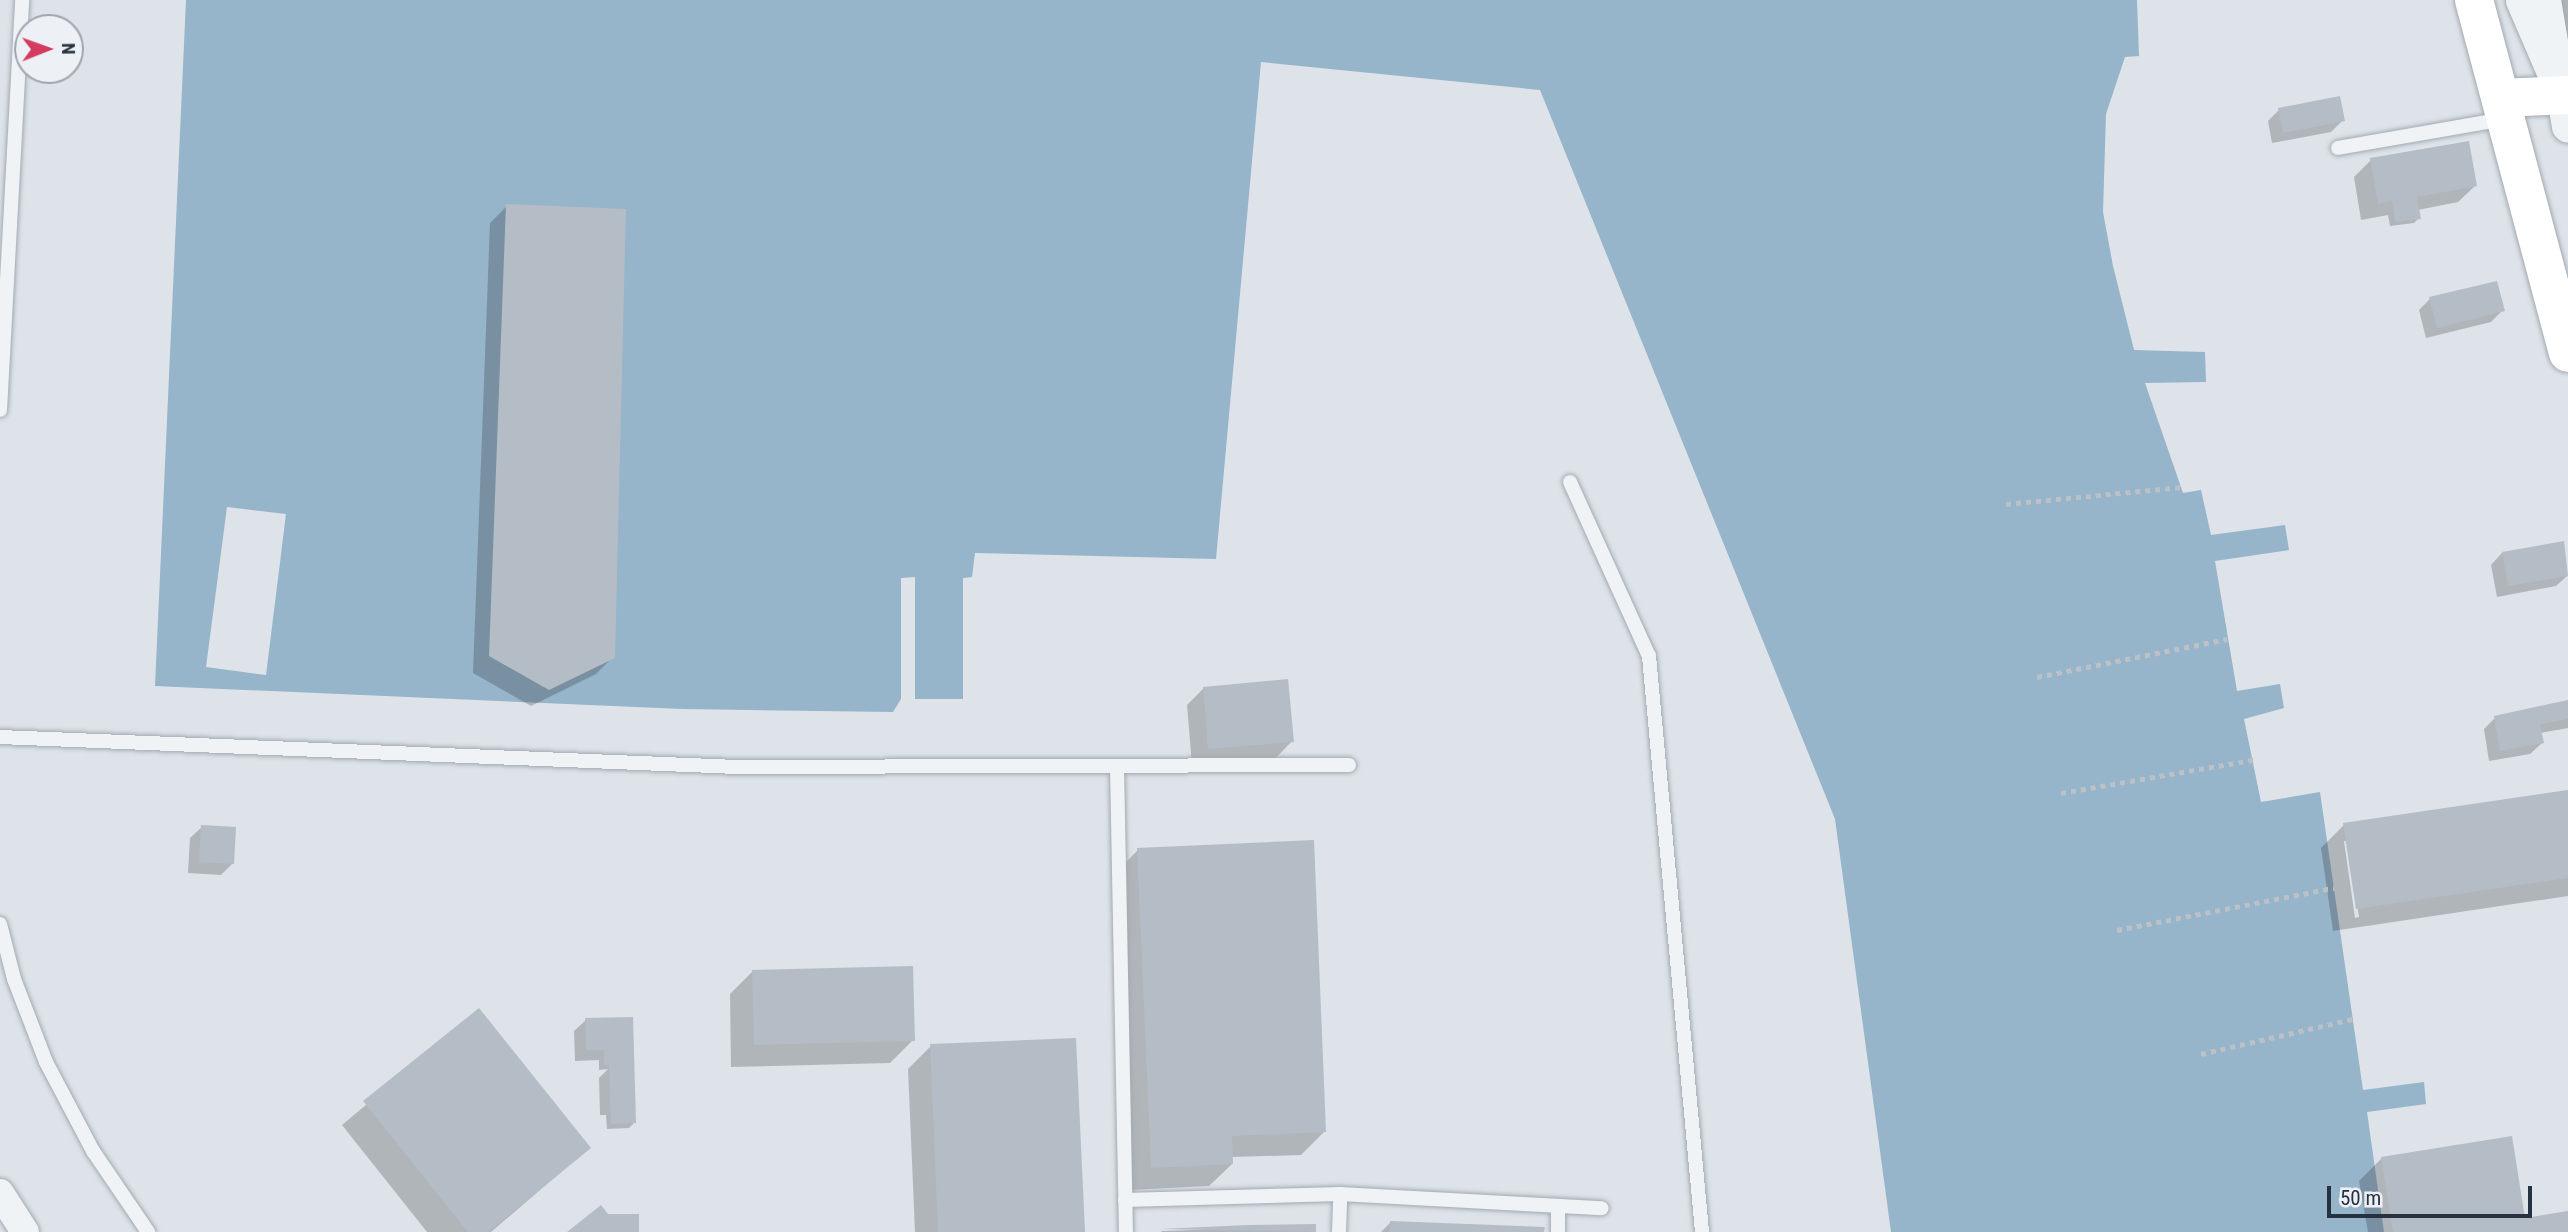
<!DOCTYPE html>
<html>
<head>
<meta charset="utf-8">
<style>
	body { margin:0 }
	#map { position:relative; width:2568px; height:1232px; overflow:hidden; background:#dde3e8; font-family:"Roboto Condensed",sans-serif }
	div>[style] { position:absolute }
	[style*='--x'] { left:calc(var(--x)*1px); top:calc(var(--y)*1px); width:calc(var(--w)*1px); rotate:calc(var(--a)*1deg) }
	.water>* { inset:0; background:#96b4ca }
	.pier>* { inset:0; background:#dde3e8 }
	.shadow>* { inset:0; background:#0003 }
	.building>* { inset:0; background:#b4bcc5 }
	.path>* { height:4.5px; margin-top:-2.25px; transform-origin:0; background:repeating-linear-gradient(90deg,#bbc1c6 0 5px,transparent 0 10px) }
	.roads { filter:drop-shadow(0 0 2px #a2aab2) drop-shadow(0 0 2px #a2aab2) }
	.service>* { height:14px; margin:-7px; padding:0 7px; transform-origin:7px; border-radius:7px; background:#f0f3f6 }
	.minor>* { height:28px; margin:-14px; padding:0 14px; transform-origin:14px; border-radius:14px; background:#f0f3f6 }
	.tertiary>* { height:33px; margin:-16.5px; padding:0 16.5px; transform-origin:16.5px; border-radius:16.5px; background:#f0f3f6 }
	.secondary>* { height:38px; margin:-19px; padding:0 19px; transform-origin:19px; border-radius:19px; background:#fff }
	span { translate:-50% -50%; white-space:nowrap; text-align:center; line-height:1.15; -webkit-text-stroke:5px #edf1f6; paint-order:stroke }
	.north { position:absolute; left:14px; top:14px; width:70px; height:70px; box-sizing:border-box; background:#edf1f6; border:2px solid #9da5ad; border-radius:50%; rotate:89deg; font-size:19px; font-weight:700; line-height:28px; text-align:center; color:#26323f }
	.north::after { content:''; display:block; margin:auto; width:24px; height:32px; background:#d43b61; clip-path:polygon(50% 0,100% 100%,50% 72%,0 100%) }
	.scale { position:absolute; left:2327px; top:1186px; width:205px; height:32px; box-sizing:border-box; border:4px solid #26323f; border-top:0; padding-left:9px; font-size:21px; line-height:24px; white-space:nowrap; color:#26323f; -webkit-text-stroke:5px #edf1f6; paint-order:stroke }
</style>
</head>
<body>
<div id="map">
	<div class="water">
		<div style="clip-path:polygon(186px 0,2137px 0,2139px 56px,2125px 57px,2106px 114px,2103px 212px,2113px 266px,2134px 350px,2205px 352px,2206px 382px,2145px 383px,2183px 493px,2201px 490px,2211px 535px,2285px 525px,2289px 550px,2215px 561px,2237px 691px,2280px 684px,2284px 708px,2244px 719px,2261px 802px,2320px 792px,2363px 1090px,2424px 1082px,2426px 1104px,2367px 1112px,2384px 1232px,1891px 1232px,1835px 819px,1540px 90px,1261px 62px,1216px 559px,975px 553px,972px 577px,963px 578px,963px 699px,915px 699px,915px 577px,901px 578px,901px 699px,893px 712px,683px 709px,155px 686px)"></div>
	</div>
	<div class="pier">
		<div style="clip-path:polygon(227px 507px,286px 514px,266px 675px,206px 667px)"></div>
	</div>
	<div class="shadow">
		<div style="clip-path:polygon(2553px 0,2568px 0,2568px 86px)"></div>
		<div style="clip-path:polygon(2279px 110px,2343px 120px,2331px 132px,2272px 143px,2268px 121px)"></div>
		<div style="clip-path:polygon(2371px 160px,2476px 185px,2458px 202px,2418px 210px,2419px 218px,2414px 223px,2390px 226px,2388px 215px,2361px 220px,2354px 177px)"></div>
		<div style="clip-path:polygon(507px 206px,613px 657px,596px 674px,531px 706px,473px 673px,490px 223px)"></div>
		<div style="clip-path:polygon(2430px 299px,2503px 310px,2491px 322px,2426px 338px,2419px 310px)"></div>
		<div style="clip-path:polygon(2502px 553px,2568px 575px,2556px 586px,2497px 597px,2491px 565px)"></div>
		<div style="clip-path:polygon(1204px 688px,1292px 741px,1275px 759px,1192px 765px,1187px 705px)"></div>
		<div style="clip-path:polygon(2568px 702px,2568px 728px,2540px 733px,2542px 743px,2530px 754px,2489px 761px,2484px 729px,2495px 718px)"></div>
		<div style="clip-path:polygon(evenodd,2568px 792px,2568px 896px,2333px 931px,2321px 848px,2344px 825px,2568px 792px,2344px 841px,2348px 841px,2359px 917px,2355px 918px,2344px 841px)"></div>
		<div style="clip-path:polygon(202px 827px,232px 864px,221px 875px,188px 873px,190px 838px)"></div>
		<div style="clip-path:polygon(1138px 850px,1324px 1132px,1301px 1155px,1231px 1157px,1232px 1164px,1209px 1186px,1129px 1190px,1115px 873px)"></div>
		<div style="clip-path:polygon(752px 972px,913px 1040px,890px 1063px,731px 1067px,730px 994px)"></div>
		<div style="clip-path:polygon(478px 1011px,589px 1148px,491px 1232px,427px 1232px,342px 1125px)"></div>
		<div style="clip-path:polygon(631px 1018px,634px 1123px,629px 1128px,607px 1129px,606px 1115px,600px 1115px,599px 1078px,608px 1069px,599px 1070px,599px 1060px,575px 1061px,574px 1031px,586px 1020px)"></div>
		<div style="clip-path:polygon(931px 1046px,1083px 1232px,915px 1232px,908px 1069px)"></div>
		<div style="clip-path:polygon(2382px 1158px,2520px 1221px,2568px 1220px,2568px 1232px,2368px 1232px,2359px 1181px)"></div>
		<div style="clip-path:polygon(1390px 1223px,1543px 1232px,1381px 1232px)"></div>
		<div style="clip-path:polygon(1314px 1226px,1314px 1232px,1161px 1232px,1162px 1231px)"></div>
	</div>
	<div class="building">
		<div style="clip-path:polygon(2340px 96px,2345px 121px,2283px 133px,2278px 108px)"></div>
		<div style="clip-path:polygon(2469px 141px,2477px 186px,2417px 197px,2421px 219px,2395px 222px,2392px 201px,2378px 204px,2370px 158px)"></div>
		<div style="clip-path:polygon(506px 204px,626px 209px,615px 658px,549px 690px,489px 656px)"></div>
		<div style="clip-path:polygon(2497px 281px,2505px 311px,2437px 328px,2429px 297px)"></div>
		<div style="clip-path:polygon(2564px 541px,2568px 576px,2508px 586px,2502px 552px)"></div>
		<div style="clip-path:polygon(1288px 679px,1294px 742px,1208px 749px,1203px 687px)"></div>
		<div style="clip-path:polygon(2568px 700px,2568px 719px,2540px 724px,2544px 743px,2500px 751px,2494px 716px)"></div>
		<div style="clip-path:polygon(2568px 790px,2568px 878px,2356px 909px,2343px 823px)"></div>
		<div style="clip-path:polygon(201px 825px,236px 827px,234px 864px,199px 862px)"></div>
		<div style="clip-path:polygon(1314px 840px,1326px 1132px,1232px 1136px,1233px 1164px,1151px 1168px,1137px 848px)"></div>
		<div style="clip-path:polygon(913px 966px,915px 1041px,754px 1045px,752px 970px)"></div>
		<div style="clip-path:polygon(479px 1008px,591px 1148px,488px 1232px,468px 1232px,363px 1101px)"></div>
		<div style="clip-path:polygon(633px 1017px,636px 1123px,611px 1124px,609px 1065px,604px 1065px,604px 1050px,586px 1050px,585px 1018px)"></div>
		<div style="clip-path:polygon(1076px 1038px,1085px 1232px,938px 1232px,930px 1044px)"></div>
		<div style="clip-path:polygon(2512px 1136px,2525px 1218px,2568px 1211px,2568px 1232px,2393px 1232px,2381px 1157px)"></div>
		<div style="clip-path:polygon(601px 1205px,608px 1214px,639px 1214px,639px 1232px,567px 1232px)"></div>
		<div style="clip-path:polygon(1390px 1221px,1545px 1227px,1544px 1232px,1389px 1232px)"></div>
		<div style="clip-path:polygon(1316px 1224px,1316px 1232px,1161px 1229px,1248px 1225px)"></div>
	</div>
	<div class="path">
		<div style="--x:2006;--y:504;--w:177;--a:-5.5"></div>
		<div style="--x:2037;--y:677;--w:194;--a:-11.3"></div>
		<div style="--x:2061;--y:793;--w:195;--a:-9.8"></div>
		<div style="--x:2117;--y:930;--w:221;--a:-11"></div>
		<div style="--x:2201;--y:1054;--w:156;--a:-13"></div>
	</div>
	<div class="roads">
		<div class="service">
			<div style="--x:2338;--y:148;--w:169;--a:-9.9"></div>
			<div style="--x:0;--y:410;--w:411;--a:-86.9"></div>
			<div style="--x:1570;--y:482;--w:191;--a:65.6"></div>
			<div style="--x:1649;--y:656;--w:578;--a:84.74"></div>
			<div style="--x:0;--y:737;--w:737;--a:2.33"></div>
			<div style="--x:736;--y:767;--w:613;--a:-0.19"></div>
			<div style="--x:1117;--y:766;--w:466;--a:88.9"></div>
			<div style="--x:0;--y:924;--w:57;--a:75.7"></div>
			<div style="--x:14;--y:979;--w:89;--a:68.9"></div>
			<div style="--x:46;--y:1062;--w:101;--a:62.2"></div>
			<div style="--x:93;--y:1151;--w:98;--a:55.8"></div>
			<div style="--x:1125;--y:1200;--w:215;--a:-1.6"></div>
			<div style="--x:1340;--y:1194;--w:262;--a:3.1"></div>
			<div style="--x:1339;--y:1232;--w:38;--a:-88"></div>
			<div style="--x:1558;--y:1232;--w:26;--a:-90"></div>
		</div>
		<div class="minor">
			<div style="--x:2547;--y:0;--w:66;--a:80.4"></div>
			<div style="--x:0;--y:1193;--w:46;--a:57.3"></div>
		</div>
		<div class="tertiary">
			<div style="--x:2522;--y:0;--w:103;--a:66.7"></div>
			<div style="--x:2563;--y:95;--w:31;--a:81"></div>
		</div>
		<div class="secondary">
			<div style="--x:2474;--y:0;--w:365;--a:75.1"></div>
			<div style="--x:2501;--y:98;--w:67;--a:-2.6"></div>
		</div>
	</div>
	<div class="north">N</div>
	<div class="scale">50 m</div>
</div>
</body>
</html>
